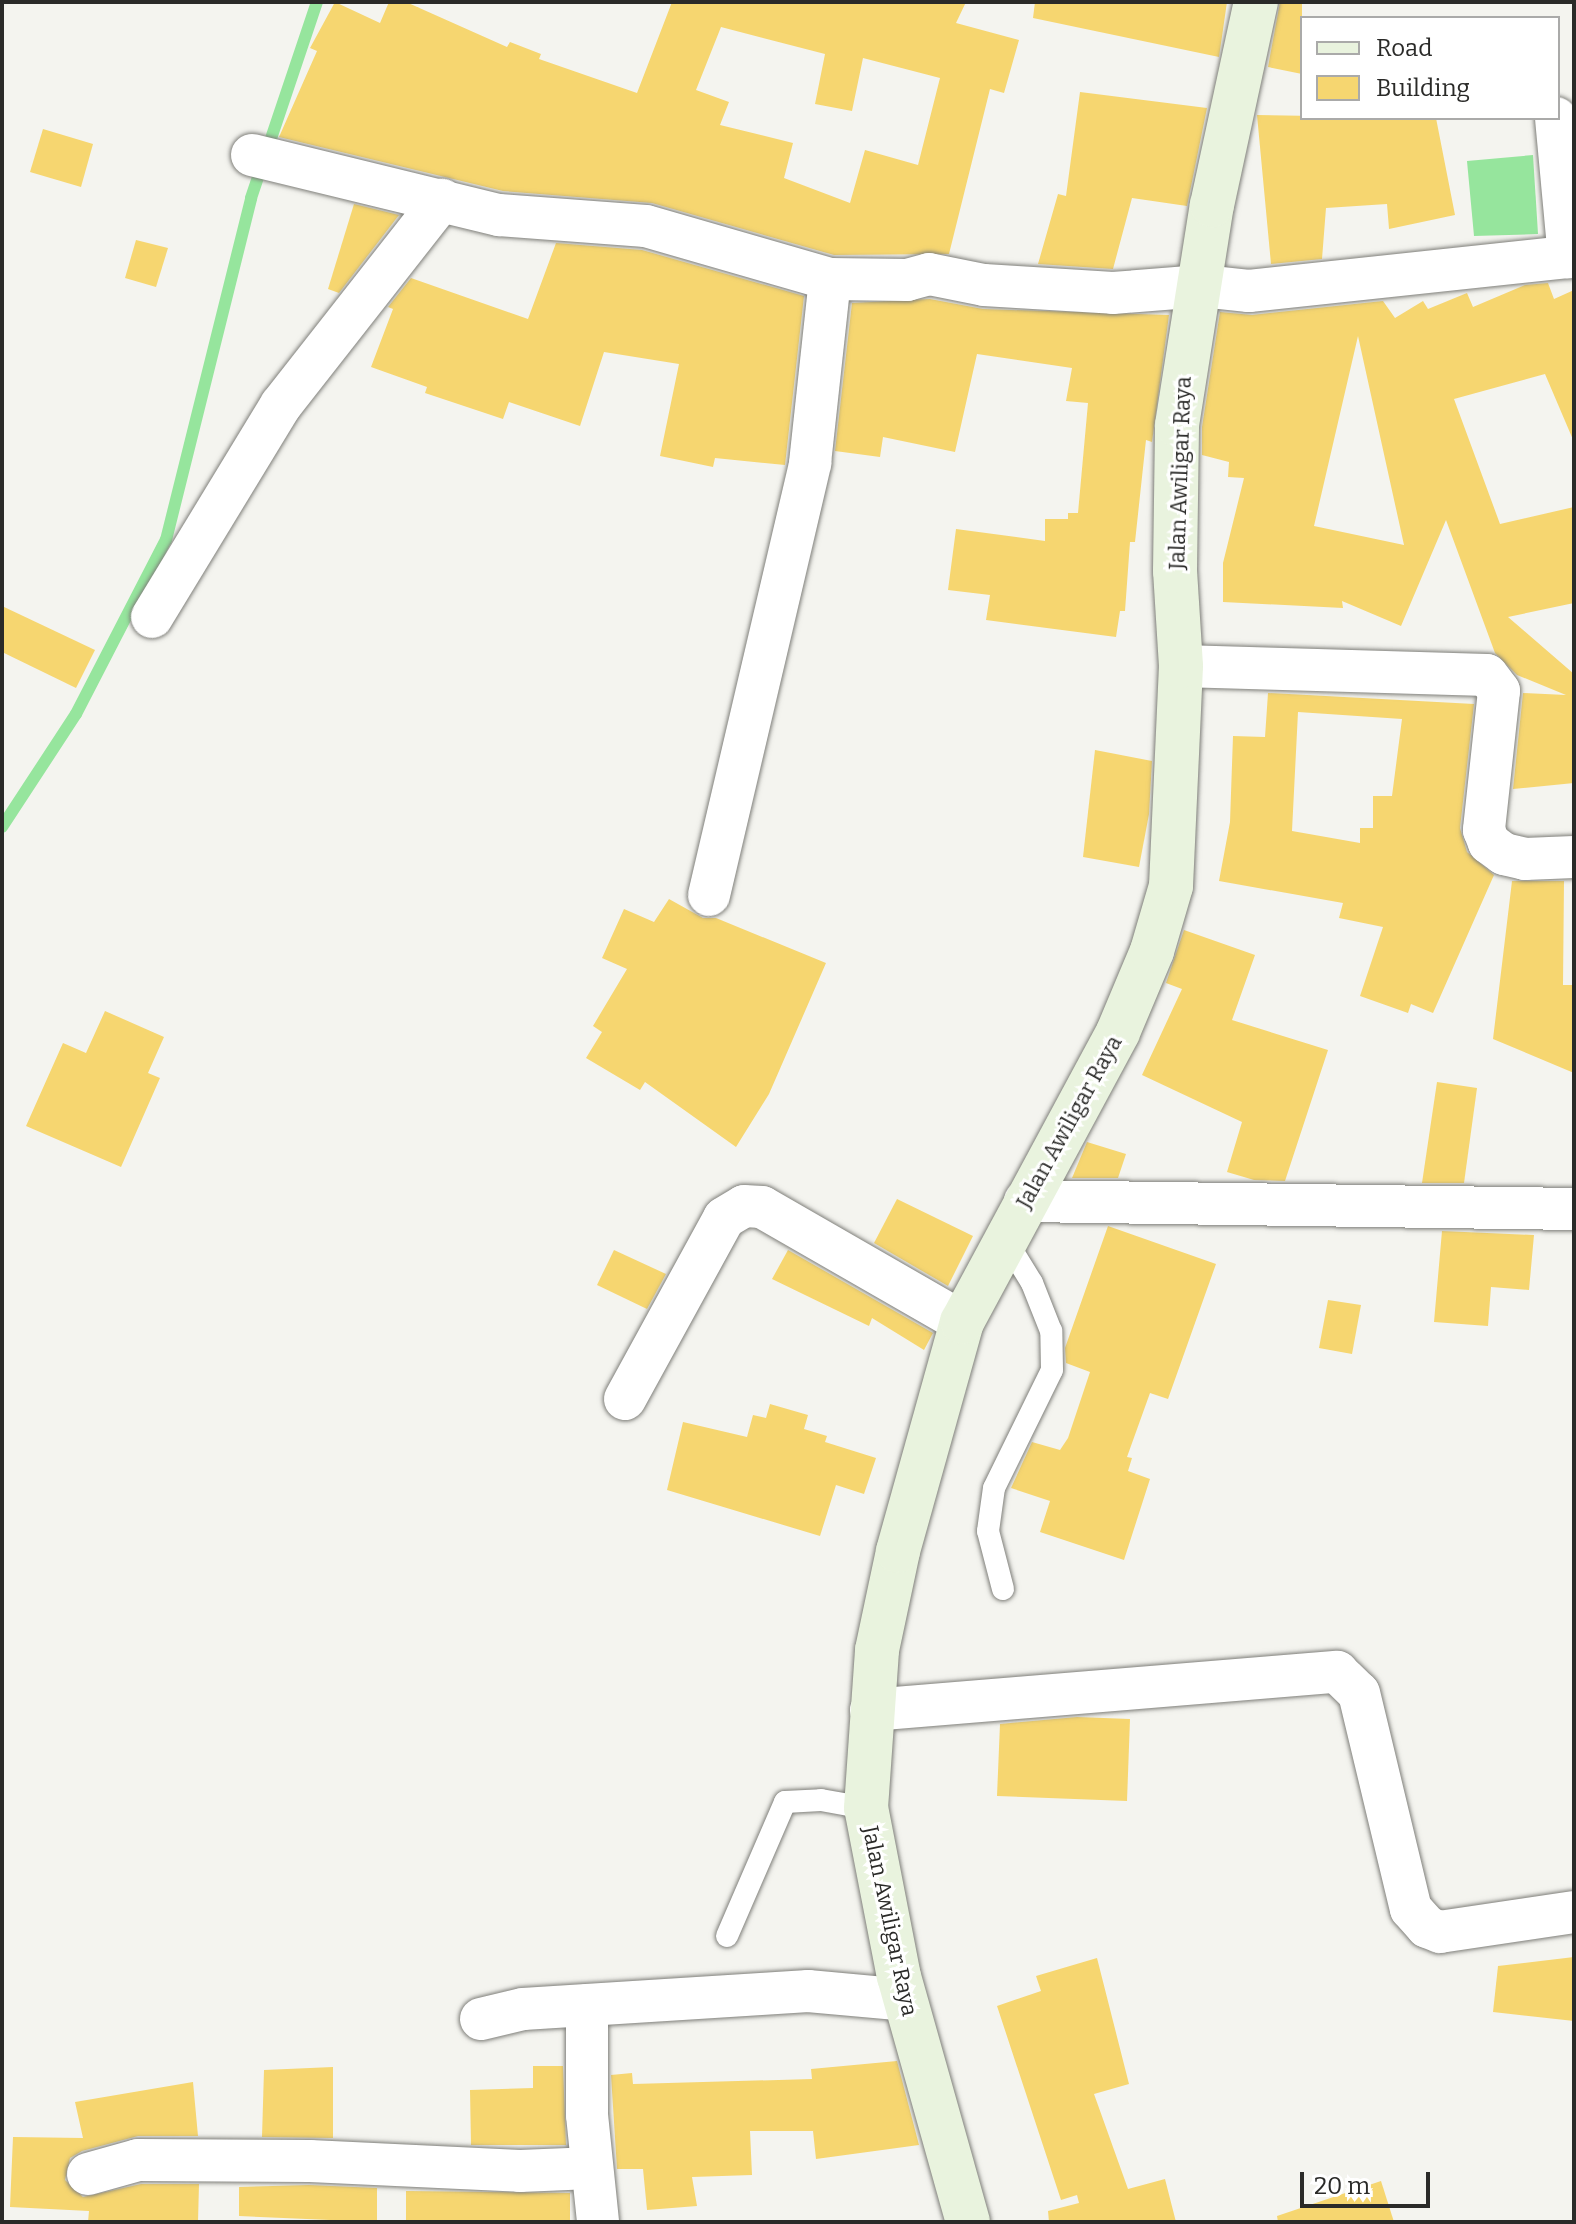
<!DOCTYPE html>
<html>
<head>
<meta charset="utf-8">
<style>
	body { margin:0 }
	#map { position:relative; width:1576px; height:2224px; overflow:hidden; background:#f4f4ef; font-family:Bitter,serif }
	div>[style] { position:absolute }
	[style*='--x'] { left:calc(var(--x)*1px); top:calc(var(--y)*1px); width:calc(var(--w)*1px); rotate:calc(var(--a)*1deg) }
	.water>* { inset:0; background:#96e59d }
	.stream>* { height:12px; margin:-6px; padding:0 6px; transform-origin:6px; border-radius:6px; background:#96e59d }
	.building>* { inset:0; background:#f6d670 }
	.roads { filter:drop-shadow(0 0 2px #7f7f7a) drop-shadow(0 0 2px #7f7f7a) }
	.lane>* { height:22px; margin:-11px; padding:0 11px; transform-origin:11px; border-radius:11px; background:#fff }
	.street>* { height:42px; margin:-21px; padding:0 21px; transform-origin:21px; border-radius:21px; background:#fff }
	.secondary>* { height:44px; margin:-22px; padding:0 22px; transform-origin:22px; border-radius:22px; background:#e9f3de }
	span { translate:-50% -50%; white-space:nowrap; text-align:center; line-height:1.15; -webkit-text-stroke:6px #fff; paint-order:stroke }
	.street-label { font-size:22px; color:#2a2a28 }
	.frame { position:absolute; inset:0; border:4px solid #2a2a28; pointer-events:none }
	.legend { position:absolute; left:1300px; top:16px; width:260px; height:104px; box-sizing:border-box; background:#fff; border:2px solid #aaaaa9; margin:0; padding:10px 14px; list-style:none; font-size:24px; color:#2a2a28 }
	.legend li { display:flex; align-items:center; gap:16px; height:40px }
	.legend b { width:40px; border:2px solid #aaaaa9 }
	.scale { position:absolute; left:1300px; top:2172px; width:130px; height:36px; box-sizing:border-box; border:4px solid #2a2a28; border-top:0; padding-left:10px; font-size:24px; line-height:28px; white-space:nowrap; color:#2a2a28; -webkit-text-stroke:6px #fff; paint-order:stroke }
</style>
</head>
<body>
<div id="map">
	<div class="water">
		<div style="clip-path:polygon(1533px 155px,1538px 234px,1474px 236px,1467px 161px)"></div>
	</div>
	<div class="stream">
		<div style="--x:2;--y:827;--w:135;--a:-56.8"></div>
		<div style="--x:76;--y:714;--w:196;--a:-62.7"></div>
		<div style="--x:166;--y:540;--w:352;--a:-76"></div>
		<div style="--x:251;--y:198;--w:207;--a:-71.4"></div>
	</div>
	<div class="building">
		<div style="clip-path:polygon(evenodd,335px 2px,380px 23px,389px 2px,406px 2px,507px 47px,510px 42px,541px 54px,539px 59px,637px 93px,672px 2px,966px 2px,956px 23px,1019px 40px,1004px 93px,990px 89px,949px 254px,834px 255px,652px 203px,503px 191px,279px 137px,317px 51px,310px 48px,335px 2px,721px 27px,825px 54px,815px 104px,852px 111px,863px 58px,940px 78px,918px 165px,865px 150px,850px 203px,784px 178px,793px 143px,720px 125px,729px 102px,696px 90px,721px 27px)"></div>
		<div style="clip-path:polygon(1035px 2px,1227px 2px,1219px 57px,1033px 18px)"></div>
		<div style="clip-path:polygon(1280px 2px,1302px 2px,1302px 74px,1268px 67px)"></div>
		<div style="clip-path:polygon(1080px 92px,1207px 108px,1187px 206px,1132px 198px,1113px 269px,1038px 264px,1058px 194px,1066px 196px)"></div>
		<div style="clip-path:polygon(1257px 115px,1436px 118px,1455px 215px,1389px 229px,1387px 204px,1326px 208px,1322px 259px,1271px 264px)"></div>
		<div style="clip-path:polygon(43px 129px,93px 144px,81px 187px,30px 172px)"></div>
		<div style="clip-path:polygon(354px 204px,399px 215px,339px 293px,328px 289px)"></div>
		<div style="clip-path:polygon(136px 240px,168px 248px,156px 287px,125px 278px)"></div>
		<div style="clip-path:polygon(556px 243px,642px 250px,804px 296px,785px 465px,715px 458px,713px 467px,660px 456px,679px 364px,604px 352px,580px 426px,509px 402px,503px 419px,425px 393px,427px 387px,371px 367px,393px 309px,388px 307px,411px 278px,528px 319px)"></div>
		<div style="clip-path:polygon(evenodd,1548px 283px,1554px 299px,1574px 290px,1574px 442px,1545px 374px,1454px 399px,1500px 524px,1574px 507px,1574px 603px,1508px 617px,1574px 674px,1574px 783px,1513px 789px,1523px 693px,1566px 695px,1517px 675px,1495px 653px,1446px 520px,1401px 626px,1342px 601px,1343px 608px,1223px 602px,1223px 563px,1244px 478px,1228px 477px,1229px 462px,1202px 455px,1202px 427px,1220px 312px,1252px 315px,1383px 301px,1395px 318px,1423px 301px,1428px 309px,1467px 293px,1473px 307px,1525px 285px,1548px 283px,1358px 336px,1404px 545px,1314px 526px,1358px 336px)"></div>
		<div style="clip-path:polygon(930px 299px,983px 309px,1169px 315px,1152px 442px,1146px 440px,1135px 542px,1130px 542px,1125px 611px,1120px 611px,1116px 637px,986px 620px,990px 595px,948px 590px,956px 529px,1045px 541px,1045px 519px,1068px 519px,1068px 513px,1078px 513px,1088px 403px,1066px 401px,1072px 368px,977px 354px,955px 452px,883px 437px,880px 457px,835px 451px,852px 303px)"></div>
		<div style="clip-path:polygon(2px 606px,95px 650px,76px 688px,2px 652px)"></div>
		<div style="clip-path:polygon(evenodd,1268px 693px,1474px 704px,1460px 828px,1467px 852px,1494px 875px,1433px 1013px,1411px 1004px,1408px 1013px,1360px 996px,1383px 927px,1339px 918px,1343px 903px,1219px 881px,1230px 822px,1233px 736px,1265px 737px,1268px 693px,1298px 712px,1402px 719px,1392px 796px,1373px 796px,1373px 828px,1360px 828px,1360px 843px,1292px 831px,1298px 712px)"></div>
		<div style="clip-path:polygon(1095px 750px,1152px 761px,1149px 814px,1139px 867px,1083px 857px)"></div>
		<div style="clip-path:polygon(1512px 881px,1564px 881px,1563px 985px,1574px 985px,1574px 1073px,1493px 1039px)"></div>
		<div style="clip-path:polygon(669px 899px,703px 918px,716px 918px,826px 963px,769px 1094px,736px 1147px,645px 1082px,640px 1090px,586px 1058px,602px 1032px,593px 1026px,627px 969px,602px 958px,624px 909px,654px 922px)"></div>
		<div style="clip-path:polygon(1184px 930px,1255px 955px,1232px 1020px,1328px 1050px,1285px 1181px,1254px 1180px,1227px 1172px,1242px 1122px,1142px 1075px,1182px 989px,1166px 983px)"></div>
		<div style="clip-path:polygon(105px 1011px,164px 1037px,148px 1073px,160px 1078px,121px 1167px,26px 1126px,63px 1043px,86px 1053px)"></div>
		<div style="clip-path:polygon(1437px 1082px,1477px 1088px,1464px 1183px,1422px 1183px)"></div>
		<div style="clip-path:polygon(1087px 1142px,1126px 1154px,1118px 1178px,1072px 1178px)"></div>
		<div style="clip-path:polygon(897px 1199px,973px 1236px,948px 1286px,874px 1243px)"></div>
		<div style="clip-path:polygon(1108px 1226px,1216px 1264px,1168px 1399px,1150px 1393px,1127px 1457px,1132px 1458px,1128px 1471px,1150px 1479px,1124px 1560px,1040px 1532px,1050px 1501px,1011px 1488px,1032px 1442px,1060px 1450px,1068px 1438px,1090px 1372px,1066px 1363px,1065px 1348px)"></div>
		<div style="clip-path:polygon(1442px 1231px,1534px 1235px,1529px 1290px,1491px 1287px,1488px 1326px,1434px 1322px)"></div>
		<div style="clip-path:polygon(614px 1250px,666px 1274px,647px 1309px,597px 1285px)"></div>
		<div style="clip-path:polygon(788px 1250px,933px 1333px,924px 1350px,872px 1318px,869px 1326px,772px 1279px)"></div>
		<div style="clip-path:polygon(1328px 1300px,1361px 1305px,1352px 1354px,1319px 1348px)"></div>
		<div style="clip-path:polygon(770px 1404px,808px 1415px,804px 1429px,827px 1436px,825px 1442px,876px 1458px,864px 1494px,836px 1485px,820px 1536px,667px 1490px,683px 1422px,747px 1437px,753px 1415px,766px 1418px)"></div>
		<div style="clip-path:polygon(1077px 1717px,1130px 1719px,1127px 1801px,997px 1796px,1000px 1724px)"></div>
		<div style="clip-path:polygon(1574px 1957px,1574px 2021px,1493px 2012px,1498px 1966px)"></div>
		<div style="clip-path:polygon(1097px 1958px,1129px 2084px,1094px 2094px,1128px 2189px,1165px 2179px,1176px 2222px,1049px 2222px,1048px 2211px,1079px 2203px,1077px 2195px,1061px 2200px,997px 2006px,1041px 1991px,1036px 1976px)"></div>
		<div style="clip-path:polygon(897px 2061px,919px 2145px,816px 2159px,813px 2131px,750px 2131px,752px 2175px,692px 2177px,697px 2206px,647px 2210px,643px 2169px,617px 2169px,611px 2075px,632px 2073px,633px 2084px,812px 2079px,811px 2069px)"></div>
		<div style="clip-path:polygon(533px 2066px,563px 2066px,566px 2145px,471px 2145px,470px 2090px,533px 2088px)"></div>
		<div style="clip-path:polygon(333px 2067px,333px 2138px,262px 2137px,264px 2070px)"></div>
		<div style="clip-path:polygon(193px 2082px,198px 2136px,138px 2136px,82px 2151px,70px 2158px,65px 2180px,83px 2197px,141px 2184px,199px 2184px,198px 2222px,88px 2222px,89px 2211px,10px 2207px,13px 2137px,83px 2138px,75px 2102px)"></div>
		<div style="clip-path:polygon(1381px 2181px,1394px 2222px,1278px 2222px,1277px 2216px)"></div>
		<div style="clip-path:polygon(309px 2185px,377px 2188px,377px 2222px,239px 2216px,239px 2187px)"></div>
		<div style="clip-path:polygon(406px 2191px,570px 2193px,570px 2222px,406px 2222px)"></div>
	</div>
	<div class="roads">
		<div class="lane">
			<div style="--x:1003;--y:1589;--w:60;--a:-104.5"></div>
			<div style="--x:988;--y:1531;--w:43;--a:-82.1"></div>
			<div style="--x:994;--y:1488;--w:131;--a:-63.8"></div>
			<div style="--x:1052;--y:1370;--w:39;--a:-91"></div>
			<div style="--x:1051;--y:1331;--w:52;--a:-111.6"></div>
			<div style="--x:1032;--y:1283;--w:52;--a:-121.5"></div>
			<div style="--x:727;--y:1936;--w:146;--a:-66.6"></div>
			<div style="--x:785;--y:1802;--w:36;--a:-3"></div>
			<div style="--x:821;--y:1800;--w:46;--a:10.1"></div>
		</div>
		<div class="street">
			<div style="--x:1556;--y:118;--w:140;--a:84.7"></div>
			<div style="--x:252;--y:155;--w:254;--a:13.7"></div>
			<div style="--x:499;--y:215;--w:147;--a:4.3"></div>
			<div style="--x:646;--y:226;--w:191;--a:16.1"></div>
			<div style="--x:830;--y:279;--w:77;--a:0.7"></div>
			<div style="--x:907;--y:280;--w:23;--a:-15"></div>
			<div style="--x:929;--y:274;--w:56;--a:11.3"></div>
			<div style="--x:984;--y:285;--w:129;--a:3.5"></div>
			<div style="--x:1113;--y:293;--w:89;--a:-4.5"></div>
			<div style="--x:1202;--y:286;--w:47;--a:6.1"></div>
			<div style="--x:1249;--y:291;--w:327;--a:-6.1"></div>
			<div style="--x:152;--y:617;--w:248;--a:-58.7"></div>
			<div style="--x:281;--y:405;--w:261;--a:-51.9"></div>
			<div style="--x:1181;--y:666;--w:306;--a:1.7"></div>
			<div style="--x:1487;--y:675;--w:20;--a:53"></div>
			<div style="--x:1499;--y:691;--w:140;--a:96.2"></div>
			<div style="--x:1484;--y:830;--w:14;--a:69"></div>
			<div style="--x:1489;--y:843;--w:19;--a:36"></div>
			<div style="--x:1504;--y:854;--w:22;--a:13"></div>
			<div style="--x:1525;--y:859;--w:49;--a:-2.3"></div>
			<div style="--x:709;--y:895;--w:444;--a:-76.8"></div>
			<div style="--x:810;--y:463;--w:185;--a:-83.8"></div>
			<div style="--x:1025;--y:1201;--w:549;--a:0.83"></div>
			<div style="--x:625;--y:1399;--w:206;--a:-61.3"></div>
			<div style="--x:724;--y:1218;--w:23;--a:-31"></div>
			<div style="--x:744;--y:1206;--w:18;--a:3"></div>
			<div style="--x:762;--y:1207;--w:231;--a:29.9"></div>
			<div style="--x:871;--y:1710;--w:468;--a:-4.7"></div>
			<div style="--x:1337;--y:1672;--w:30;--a:44"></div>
			<div style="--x:1359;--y:1693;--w:222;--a:76.5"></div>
			<div style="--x:1411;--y:1909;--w:24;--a:48"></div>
			<div style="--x:1427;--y:1927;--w:14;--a:21"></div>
			<div style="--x:1440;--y:1932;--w:135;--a:-8.5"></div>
			<div style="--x:587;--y:2005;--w:110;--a:90"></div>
			<div style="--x:587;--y:2115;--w:108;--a:84.1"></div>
			<div style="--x:481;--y:2019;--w:43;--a:-13.4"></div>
			<div style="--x:523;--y:2009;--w:286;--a:-3.6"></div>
			<div style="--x:808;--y:1991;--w:98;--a:5.2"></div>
			<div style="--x:88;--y:2174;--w:52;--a:-15.6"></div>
			<div style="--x:138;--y:2160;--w:172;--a:0.3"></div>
			<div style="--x:310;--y:2161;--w:210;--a:2.7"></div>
			<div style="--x:520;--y:2171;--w:71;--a:-2.4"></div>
		</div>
		<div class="secondary">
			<div style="--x:968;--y:2222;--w:255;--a:-105.7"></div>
			<div style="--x:899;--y:1977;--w:172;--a:-101"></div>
			<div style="--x:866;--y:1808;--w:158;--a:-86"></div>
			<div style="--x:877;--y:1650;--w:101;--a:-78"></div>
			<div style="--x:898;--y:1551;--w:238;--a:-74.4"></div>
			<div style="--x:962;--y:1322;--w:329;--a:-61.7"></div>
			<div style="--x:1118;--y:1032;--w:88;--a:-67.2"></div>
			<div style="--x:1152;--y:951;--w:68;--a:-73.7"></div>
			<div style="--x:1171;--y:886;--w:220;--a:-87.4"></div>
			<div style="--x:1181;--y:666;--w:95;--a:-93.6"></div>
			<div style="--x:1175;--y:571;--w:146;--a:-89.2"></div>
			<div style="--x:1177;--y:425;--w:223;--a:-81"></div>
			<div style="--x:1212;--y:205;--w:208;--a:-77.8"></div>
		</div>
	</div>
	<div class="street-label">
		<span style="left:1180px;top:473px;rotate:-88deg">Jalan Awiligar Raya</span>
		<span style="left:1069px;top:1122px;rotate:-61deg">Jalan Awiligar Raya</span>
		<span style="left:890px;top:1921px;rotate:78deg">Jalan Awiligar Raya</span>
	</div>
	<div class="frame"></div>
	<ul class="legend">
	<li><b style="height:10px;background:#e9f3de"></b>Road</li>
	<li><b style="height:22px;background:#f6d670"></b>Building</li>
	</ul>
	<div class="scale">20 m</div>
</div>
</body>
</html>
